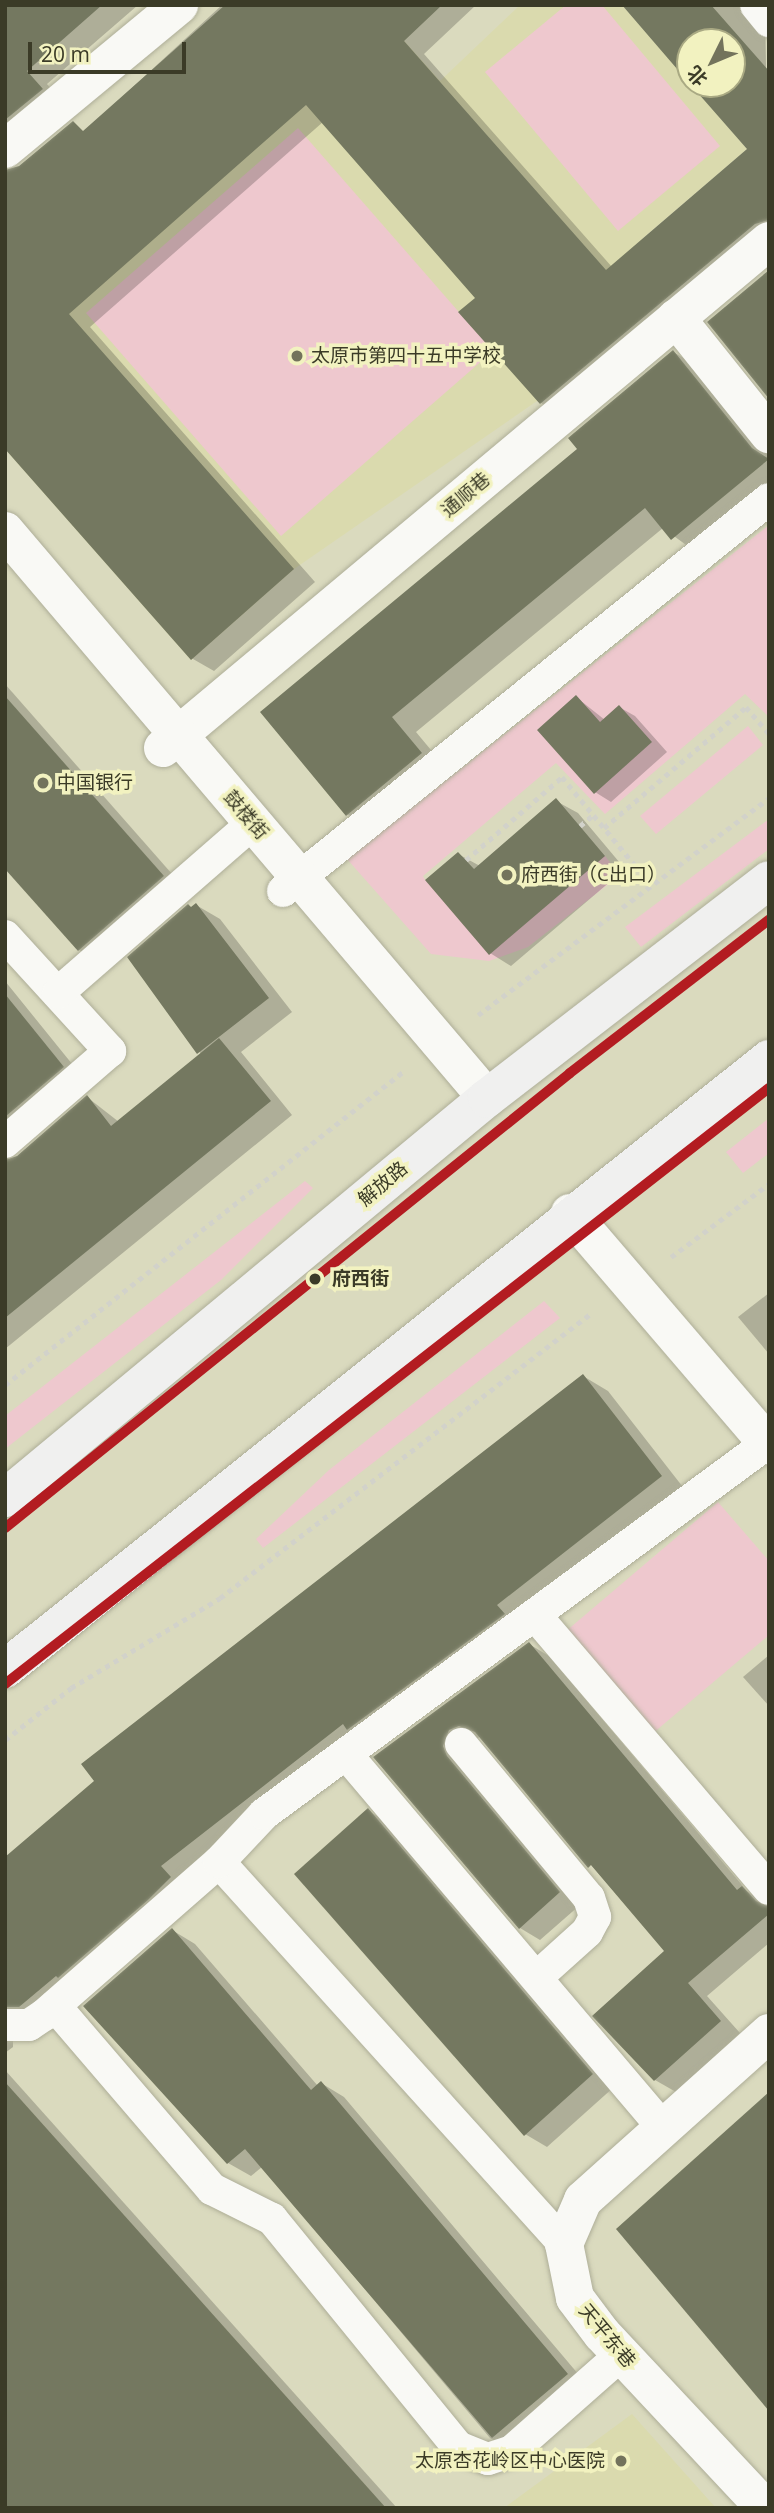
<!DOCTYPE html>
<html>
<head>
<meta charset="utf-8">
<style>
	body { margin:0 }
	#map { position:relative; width:774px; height:2513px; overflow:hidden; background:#dadabe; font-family:"Open Sans","Noto Sans SC",sans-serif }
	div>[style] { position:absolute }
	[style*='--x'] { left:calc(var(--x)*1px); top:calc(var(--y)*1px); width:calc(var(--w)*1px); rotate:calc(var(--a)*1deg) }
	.built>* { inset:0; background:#dadaae }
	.green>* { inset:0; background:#eec8ce }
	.shadow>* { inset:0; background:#0003 }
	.building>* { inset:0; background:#747860 }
	.path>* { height:4.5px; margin-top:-2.25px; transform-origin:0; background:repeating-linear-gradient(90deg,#d2d2ca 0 5px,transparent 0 10px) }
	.roads { filter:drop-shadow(0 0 2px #aeae98) drop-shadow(0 0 2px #aeae98) }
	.lane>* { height:32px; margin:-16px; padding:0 16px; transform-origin:16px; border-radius:16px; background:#f9f9f5 }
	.street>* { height:38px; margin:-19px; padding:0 19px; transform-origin:19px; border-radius:19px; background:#f9f9f5 }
	.secondary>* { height:38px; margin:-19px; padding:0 19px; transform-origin:19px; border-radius:19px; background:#f9f9f5 }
	.primary>* { height:38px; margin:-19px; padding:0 19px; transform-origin:19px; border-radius:19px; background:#f0f0ef }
	.metro-1>* { height:10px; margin:-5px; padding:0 5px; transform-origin:5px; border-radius:5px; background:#b31c21 }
	.dots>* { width:19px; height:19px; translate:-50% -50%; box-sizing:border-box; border:4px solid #f2f2c0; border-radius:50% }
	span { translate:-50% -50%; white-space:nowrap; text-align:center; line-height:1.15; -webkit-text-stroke:7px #f2f2c0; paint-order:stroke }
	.poi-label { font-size:19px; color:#3b3b27 }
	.left { translate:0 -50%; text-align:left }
	.right { translate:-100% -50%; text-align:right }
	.street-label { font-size:19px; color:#3b3b27 }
	.stop-label { font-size:19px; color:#3b3b27; font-weight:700 }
	.frame { position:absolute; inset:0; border:7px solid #3b3b27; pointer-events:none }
	.north { position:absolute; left:676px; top:28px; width:70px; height:70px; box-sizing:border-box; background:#f2f2c0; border:2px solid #a9a983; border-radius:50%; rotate:227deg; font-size:19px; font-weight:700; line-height:28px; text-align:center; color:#3b3b27 }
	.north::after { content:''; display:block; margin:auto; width:24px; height:32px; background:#73735c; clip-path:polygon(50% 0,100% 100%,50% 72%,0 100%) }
	.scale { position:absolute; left:28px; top:42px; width:158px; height:32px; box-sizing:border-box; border:4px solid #3b3b27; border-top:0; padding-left:9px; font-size:21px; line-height:24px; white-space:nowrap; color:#3b3b27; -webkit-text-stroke:5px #f2f2c0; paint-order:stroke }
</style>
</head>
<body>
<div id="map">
	<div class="built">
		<div style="clip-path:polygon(372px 5px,440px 81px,520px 5px,622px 5px,747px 149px,643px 238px,683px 283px,641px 310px,537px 401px,294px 569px,191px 660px,5px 449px,5px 294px)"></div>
		<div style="clip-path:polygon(632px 2414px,716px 2508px,504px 2508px)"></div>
	</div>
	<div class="green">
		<div style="clip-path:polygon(566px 5px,602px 5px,720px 146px,618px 231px,485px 72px)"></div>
		<div style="clip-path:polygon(298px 128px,493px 351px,281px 536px,86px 313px)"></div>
		<div style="clip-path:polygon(769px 525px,769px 717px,745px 694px,605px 814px,556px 763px,423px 876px,425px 880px,605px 856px,620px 875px,528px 947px,489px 961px,431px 954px,347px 859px)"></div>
		<div style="clip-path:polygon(748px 726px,763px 745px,656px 834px,640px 816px)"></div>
		<div style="clip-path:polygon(769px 819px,769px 849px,641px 947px,625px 927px)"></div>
		<div style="clip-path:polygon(769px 1118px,769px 1153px,743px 1173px,726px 1152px)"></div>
		<div style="clip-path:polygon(305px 1181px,313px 1188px,221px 1280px,5px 1449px,5px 1416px)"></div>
		<div style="clip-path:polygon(544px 1301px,560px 1318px,263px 1548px,256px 1539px,329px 1470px)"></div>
		<div style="clip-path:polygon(718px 1502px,769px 1561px,769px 1635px,652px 1734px,565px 1632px)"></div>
	</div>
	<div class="shadow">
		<div style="clip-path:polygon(5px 5px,138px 5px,47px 84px,54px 92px,5px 132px)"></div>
		<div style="clip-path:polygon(222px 5px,476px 5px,424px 54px,612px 267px,749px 149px,692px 84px,732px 84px,732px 42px,690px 42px,690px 81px,624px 5px,765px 5px,769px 243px,562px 416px,541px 403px,477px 298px,323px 122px,90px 327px,315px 582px,214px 671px,193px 659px,5px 446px,84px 132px)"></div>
		<div style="clip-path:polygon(673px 352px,698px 366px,769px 454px,769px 494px,697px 553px,663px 528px,416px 732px,446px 768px,372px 829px,347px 814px,263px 712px,580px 449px)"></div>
		<div style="clip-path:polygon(5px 684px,187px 891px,103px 964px,79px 950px,5px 867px)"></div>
		<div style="clip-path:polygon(576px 697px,605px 720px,619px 707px,635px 716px,667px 752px,611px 802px,595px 792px)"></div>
		<div style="clip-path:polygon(556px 801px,578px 813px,625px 869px,511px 966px,490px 953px,458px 854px,480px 866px)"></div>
		<div style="clip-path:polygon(196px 905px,220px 919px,292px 1012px,241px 1052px,292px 1115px,5px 1349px,5px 981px,85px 1080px,15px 1141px,8px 1160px,17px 1158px,87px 1097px,119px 1122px,201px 1054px,130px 957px)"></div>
		<div style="clip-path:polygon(769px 1293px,769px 1354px,738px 1317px)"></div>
		<div style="clip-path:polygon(583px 1376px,608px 1391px,686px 1491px,13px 2031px,13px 2047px,5px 2053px,5px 1859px)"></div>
		<div style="clip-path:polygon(529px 1644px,549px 1656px,747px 1891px,769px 1906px,769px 1943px,707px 1996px,740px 2033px,676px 2092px,655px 2080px,666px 1951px,480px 1737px,469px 1742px,580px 1905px,540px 1940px,520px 1928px,375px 1757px)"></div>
		<div style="clip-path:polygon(769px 1655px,769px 1706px,743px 1677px)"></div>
		<div style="clip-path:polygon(368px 1811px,390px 1823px,614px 2087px,547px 2147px,525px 2134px)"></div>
		<div style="clip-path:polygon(172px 1930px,195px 1944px,318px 2086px,321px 2083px,344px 2097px,590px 2388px,514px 2452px,490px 2438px,262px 2167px,251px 2176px,228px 2163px)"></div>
		<div style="clip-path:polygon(5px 2070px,397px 2508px,5px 2508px)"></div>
	</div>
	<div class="building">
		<div style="clip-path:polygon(5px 5px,102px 5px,27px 71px,43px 89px,5px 120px)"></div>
		<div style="clip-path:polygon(225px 5px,442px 5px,404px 41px,606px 270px,747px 149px,690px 84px,732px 84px,732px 42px,690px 42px,690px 84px,622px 5px,711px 5px,769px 71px,769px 220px,755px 224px,540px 404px,458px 312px,475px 298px,306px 105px,69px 314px,294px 569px,191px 660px,5px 449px,5px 170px,19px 166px,73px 121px,83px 131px)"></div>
		<div style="clip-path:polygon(769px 270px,769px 399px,707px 322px)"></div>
		<div style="clip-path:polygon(673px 350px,752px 448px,769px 459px,671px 540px,645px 508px,392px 717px,422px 753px,346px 816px,260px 712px,577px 449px,568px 438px)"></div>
		<div style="clip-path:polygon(576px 695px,600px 722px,619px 705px,652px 742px,594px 794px,537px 730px)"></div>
		<div style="clip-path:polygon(5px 696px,164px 876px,78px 951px,5px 869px)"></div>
		<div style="clip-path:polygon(556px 798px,605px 856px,489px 955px,425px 880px,458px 852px,474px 869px)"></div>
		<div style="clip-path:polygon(196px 903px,269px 998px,197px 1054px,127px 957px,188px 904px,191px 907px)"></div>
		<div style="clip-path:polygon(5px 994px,64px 1067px,5px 1117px)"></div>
		<div style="clip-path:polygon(219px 1038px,271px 1101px,5px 1318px,5px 1160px,17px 1156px,87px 1095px,111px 1126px)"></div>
		<div style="clip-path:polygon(583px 1374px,662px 1476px,497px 1605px,505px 1614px,347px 1730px,343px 1724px,161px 1866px,171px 1877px,148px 1900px,58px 1978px,56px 1976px,19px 2007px,5px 2007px,5px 1857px,94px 1781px,81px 1764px)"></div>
		<div style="clip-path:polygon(529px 1642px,737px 1890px,742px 1886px,756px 1901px,769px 1907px,769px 1914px,688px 1983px,721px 2021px,654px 2081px,592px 2016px,664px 1951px,591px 1865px,588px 1868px,475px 1732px,459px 1726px,449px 1730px,443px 1746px,447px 1756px,560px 1892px,519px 1929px,373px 1757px)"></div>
		<div style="clip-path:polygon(368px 1808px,593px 2074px,524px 2136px,294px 1874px)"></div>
		<div style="clip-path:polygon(172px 1928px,311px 2090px,321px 2081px,568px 2374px,492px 2438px,245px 2149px,227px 2164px,83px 2006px)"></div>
		<div style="clip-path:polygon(5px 2082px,386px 2508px,5px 2508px)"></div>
		<div style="clip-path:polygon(769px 2092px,769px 2411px,616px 2229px)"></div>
	</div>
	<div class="path">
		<div style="--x:580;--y:826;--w:17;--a:-40"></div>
		<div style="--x:604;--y:828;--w:187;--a:-40.4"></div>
		<div style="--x:746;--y:707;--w:35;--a:49"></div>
		<div style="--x:466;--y:860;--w:127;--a:-40.8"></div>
		<div style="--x:562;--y:777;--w:121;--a:50.4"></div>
		<div style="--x:478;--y:1015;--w:363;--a:-36.7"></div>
		<div style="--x:671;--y:1257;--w:122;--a:-36.7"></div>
		<div style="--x:5;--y:1385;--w:508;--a:-38.2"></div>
		<div style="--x:5;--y:1740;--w:84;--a:-38.2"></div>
		<div style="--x:71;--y:1688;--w:174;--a:-31.1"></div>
		<div style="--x:220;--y:1598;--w:469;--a:-37.5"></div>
	</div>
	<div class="roads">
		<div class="lane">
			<div style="--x:756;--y:5;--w:21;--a:51"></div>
			<div style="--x:283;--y:891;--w:624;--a:-38.89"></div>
			<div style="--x:5;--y:936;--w:156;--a:47.6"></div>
			<div style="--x:110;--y:1051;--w:139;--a:139.1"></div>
			<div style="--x:58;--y:993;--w:259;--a:-41.1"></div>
			<div style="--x:535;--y:1615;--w:360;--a:49.5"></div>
			<div style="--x:461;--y:1744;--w:200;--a:50.3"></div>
			<div style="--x:589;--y:1898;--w:20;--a:72"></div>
			<div style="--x:595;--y:1917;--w:17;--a:118"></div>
			<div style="--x:587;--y:1932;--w:67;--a:138"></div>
			<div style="--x:346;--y:1754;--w:490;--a:49.7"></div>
			<div style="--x:219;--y:1862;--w:515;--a:47.91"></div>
			<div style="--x:55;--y:2006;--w:241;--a:49.4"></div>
			<div style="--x:212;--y:2189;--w:67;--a:26.6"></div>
			<div style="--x:272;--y:2219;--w:294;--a:50.8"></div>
			<div style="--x:458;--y:2447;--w:32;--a:22"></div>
			<div style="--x:488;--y:2459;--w:25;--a:-18"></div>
			<div style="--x:512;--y:2451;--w:145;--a:-41.4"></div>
			<div style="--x:5;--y:2025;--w:24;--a:0"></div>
			<div style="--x:29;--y:2025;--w:18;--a:-34"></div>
			<div style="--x:44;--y:2015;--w:232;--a:-41.2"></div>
			<div style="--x:219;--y:1862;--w:66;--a:-46.8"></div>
			<div style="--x:264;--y:1814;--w:627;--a:-36.38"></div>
		</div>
		<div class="street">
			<div style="--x:5;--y:149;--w:226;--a:-39.6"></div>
			<div style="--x:676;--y:318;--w:149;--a:51.3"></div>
			<div style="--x:163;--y:748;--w:790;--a:-39.92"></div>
			<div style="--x:570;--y:1213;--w:306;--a:49.4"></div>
			<div style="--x:765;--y:2508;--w:238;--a:-133.1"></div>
			<div style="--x:602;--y:2334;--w:45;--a:-126.9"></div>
			<div style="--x:575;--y:2298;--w:55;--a:-101.5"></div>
			<div style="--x:564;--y:2244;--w:48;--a:-66.6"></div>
			<div style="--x:583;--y:2200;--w:250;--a:-41.9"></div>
		</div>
		<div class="secondary">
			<div style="--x:5;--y:531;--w:744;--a:49.63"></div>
		</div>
		<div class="primary">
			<div style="--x:5;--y:1498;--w:626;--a:-39.69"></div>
			<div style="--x:487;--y:1098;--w:356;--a:-37.7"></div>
			<div style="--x:5;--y:1669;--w:978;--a:-38.6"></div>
		</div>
	</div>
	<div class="metro-1">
		<div style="--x:5;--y:1528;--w:725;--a:-38.84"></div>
		<div style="--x:570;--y:1073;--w:251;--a:-37.6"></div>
		<div style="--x:5;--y:1684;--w:969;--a:-37.96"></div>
	</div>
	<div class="dots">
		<div style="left:297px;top:356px;background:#73735c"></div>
		<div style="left:43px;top:783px;background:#73735c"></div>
		<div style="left:507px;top:875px;background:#73735c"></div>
		<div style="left:315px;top:1279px;background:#3b3b27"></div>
		<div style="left:621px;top:2461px;background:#73735c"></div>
	</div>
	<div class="poi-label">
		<span class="left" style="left:311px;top:356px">太原市第四十五中学校</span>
		<span class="left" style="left:57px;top:783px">中国银行</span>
		<span class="left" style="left:521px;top:875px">府西街（C出口）</span>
		<span class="right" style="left:605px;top:2461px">太原杏花岭区中心医院</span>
	</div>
	<div class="street-label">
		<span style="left:466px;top:495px;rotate:-40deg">通顺巷</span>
		<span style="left:246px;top:815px;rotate:49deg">鼓楼街</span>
		<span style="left:383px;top:1184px;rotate:-40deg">解放路</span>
		<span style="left:607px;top:2336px;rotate:50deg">天平东巷</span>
	</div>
	<div class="stop-label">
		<span class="left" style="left:332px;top:1279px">府西街</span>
	</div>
	<div class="frame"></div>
	<div class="north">北</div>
	<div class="scale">20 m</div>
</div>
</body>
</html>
